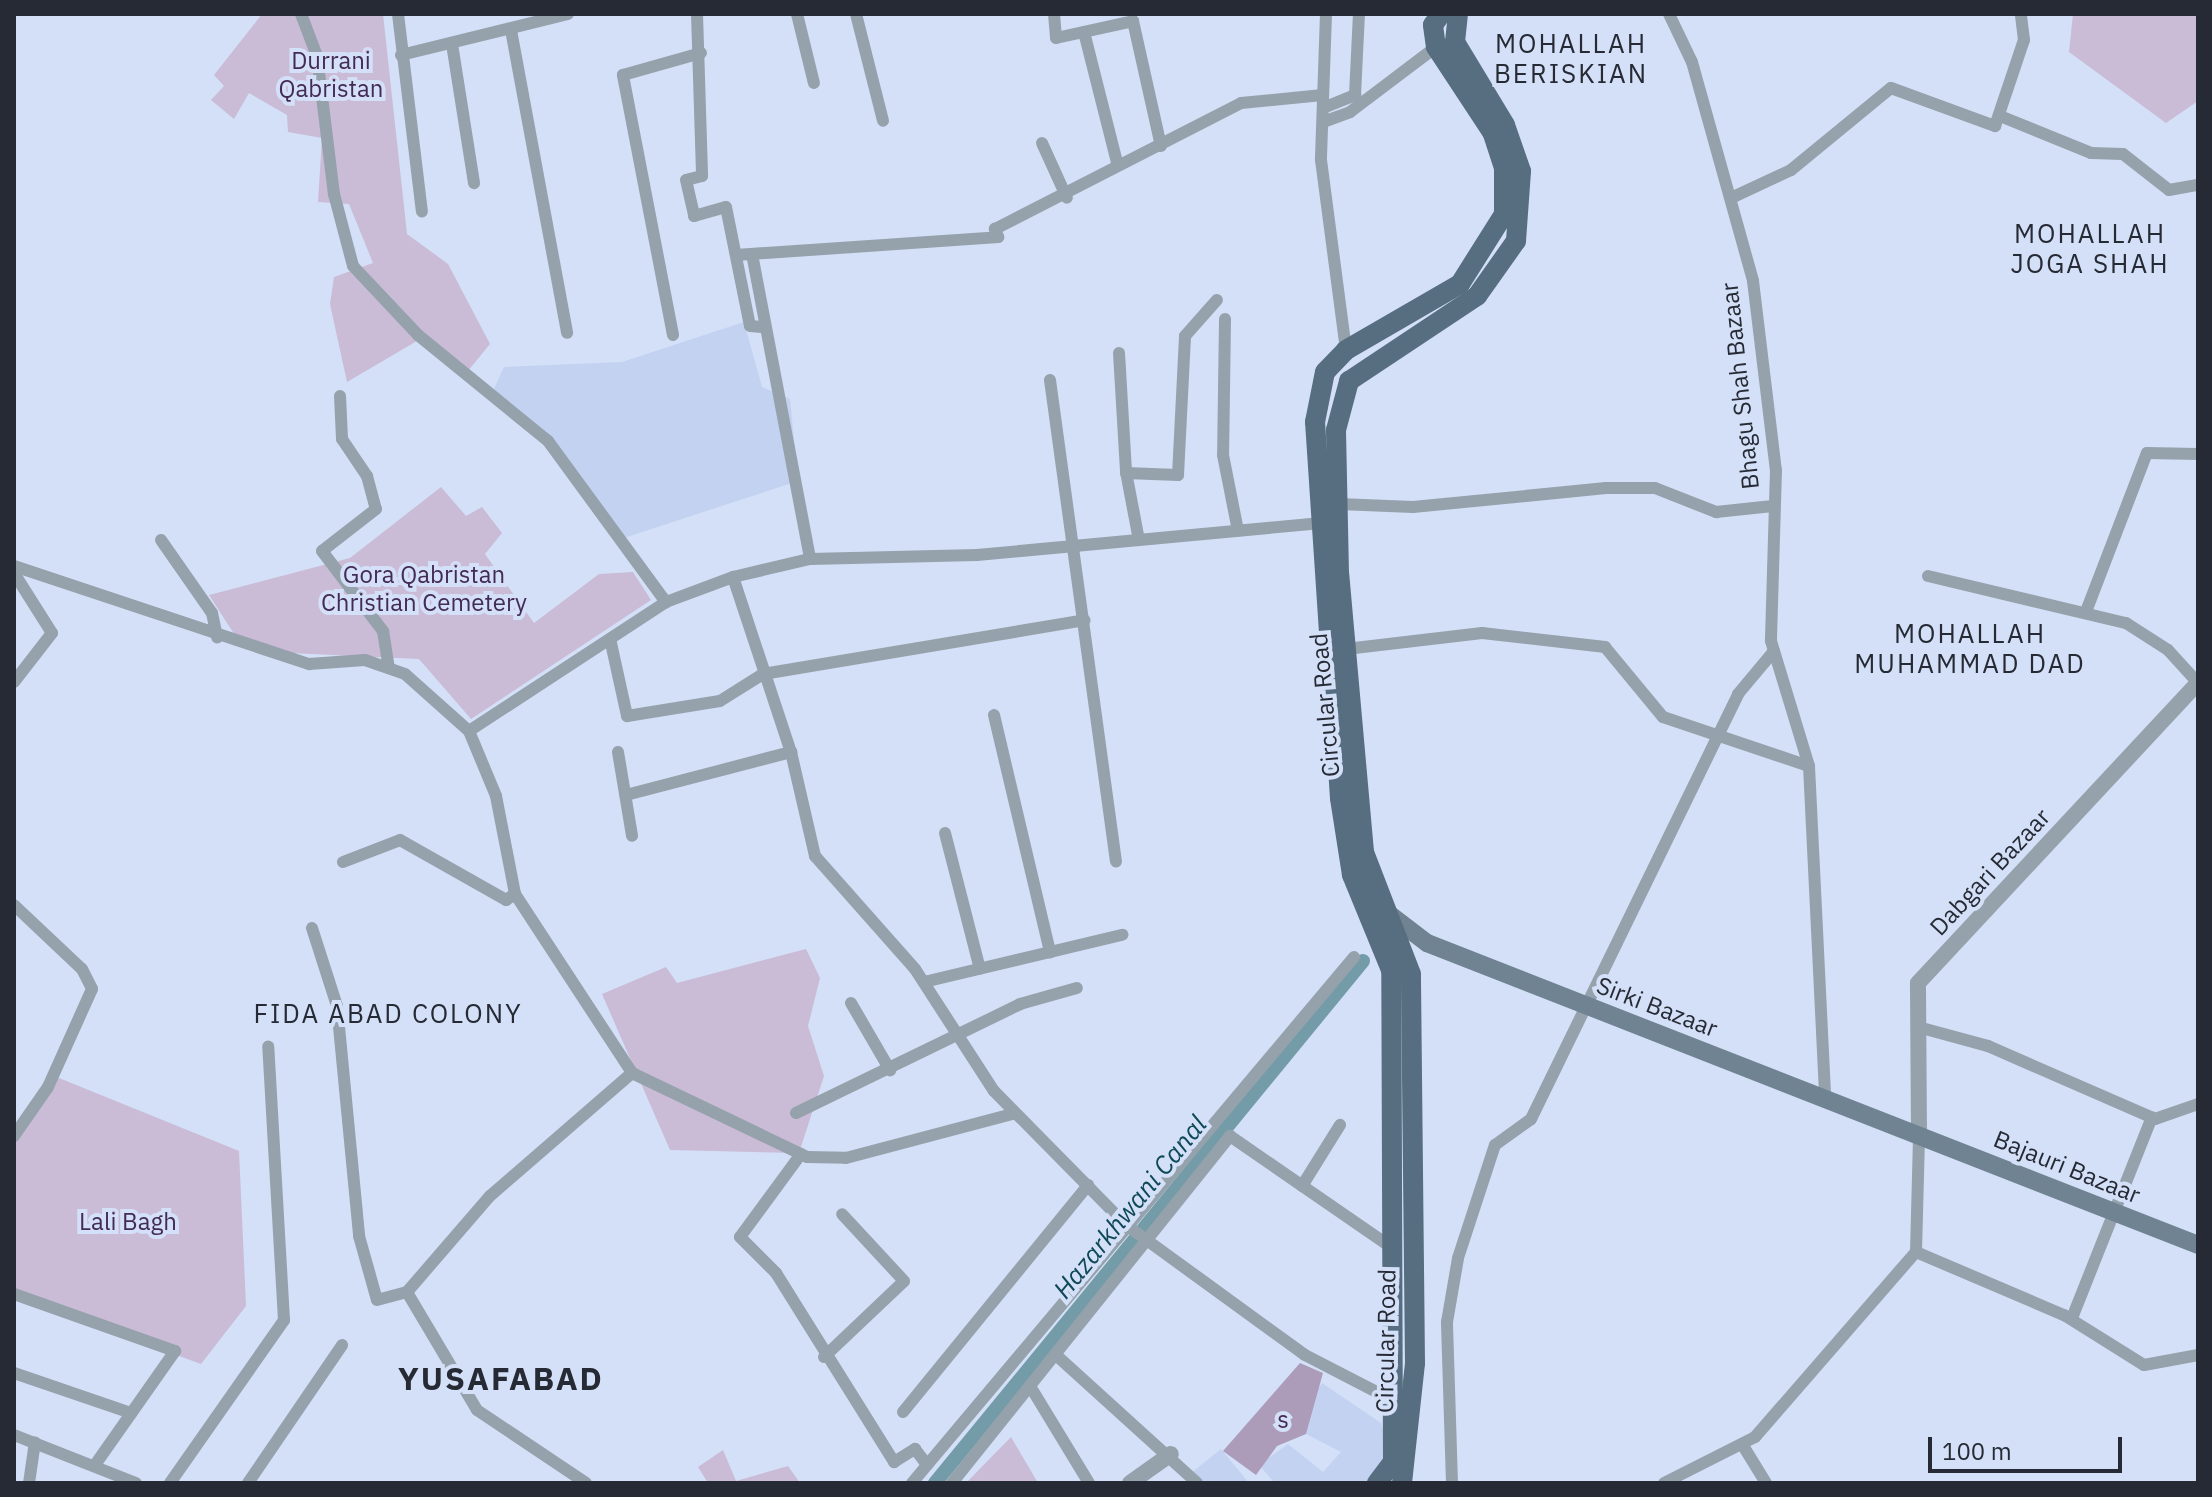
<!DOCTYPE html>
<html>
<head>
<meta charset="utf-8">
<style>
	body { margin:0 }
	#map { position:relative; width:2212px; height:1497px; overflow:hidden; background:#d4e0f8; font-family:"IBM Plex Sans",sans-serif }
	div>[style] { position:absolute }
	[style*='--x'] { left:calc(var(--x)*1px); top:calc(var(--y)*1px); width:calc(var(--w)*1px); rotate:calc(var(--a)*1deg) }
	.built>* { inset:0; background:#c3d2f0 }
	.green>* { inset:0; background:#cabbd6 }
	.forest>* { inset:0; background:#ac9cba }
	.canal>* { height:14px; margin:-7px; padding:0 7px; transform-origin:7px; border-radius:7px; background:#749ca8 }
	.minor>* { height:12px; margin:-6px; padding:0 6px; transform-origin:6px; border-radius:6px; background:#95a2ac }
	.tertiary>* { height:16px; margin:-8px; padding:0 8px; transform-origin:8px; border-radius:8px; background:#95a2ac }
	.secondary>* { height:18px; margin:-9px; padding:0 9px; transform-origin:9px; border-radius:9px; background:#708392 }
	.primary>* { height:20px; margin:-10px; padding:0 10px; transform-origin:10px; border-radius:10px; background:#566e80 }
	span { translate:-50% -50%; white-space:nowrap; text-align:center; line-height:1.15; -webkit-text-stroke:8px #d4e0f8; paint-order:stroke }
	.park-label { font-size:24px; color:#432b55 }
	.street-label { font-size:24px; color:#262a34 }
	.neighbourhood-label { font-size:26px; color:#262a34; letter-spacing:2px }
	.water-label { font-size:26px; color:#0f4957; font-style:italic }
	.district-label { font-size:32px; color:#262a34; font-weight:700; letter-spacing:2px }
	.frame { position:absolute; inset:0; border:16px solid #262a34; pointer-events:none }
	.scale { position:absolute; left:1928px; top:1437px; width:194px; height:36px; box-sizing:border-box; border:4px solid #262a34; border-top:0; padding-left:10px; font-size:24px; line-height:28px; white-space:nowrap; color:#262a34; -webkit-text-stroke:6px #d4e0f8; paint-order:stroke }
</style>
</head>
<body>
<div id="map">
	<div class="built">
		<div style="clip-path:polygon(744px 322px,762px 387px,790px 399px,798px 481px,621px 539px,548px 441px,493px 391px,504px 367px,622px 362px)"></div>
		<div style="clip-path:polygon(1322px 1383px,1381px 1423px,1393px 1462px,1374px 1483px,1275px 1483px,1259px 1465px,1288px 1444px,1323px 1472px,1341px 1452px,1306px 1434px,1301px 1415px)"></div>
		<div style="clip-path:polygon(1221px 1449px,1249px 1483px,1200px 1483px,1191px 1473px)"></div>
	</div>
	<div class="green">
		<div style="clip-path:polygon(262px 14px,383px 14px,407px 234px,448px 264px,490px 344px,467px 372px,422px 338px,347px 382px,330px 304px,334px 277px,373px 263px,349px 204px,318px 202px,322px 138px,288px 132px,287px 115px,249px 93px,234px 119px,211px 100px,224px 86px,214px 75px)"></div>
		<div style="clip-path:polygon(2073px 14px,2198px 14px,2198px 101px,2166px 123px,2069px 52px)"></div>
		<div style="clip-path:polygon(441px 487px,466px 516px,482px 507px,502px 533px,485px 554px,534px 623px,599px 574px,633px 572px,651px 600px,471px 719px,419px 659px,290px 653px,238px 640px,209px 595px,350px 558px)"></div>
		<div style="clip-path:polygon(806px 949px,820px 978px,808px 1026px,824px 1076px,799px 1153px,670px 1150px,602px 994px,666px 967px,677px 983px)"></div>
		<div style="clip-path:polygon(54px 1076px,239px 1151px,246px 1306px,201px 1364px,14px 1296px,14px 1136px)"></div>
		<div style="clip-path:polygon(1011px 1437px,1038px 1483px,966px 1483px)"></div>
		<div style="clip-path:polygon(723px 1450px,736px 1481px,788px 1466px,800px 1483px,708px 1483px,698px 1467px)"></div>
	</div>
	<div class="forest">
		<div style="clip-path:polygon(1300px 1363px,1323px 1373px,1306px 1434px,1277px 1446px,1256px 1475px,1223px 1451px)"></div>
	</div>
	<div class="canal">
		<div style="--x:935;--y:1483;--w:675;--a:-50.65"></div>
	</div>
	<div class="minor">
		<div style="--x:301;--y:14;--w:45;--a:69.1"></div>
		<div style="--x:317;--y:56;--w:139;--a:83"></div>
		<div style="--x:334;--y:194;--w:74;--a:75.2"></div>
		<div style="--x:353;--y:266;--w:95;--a:46.7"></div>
		<div style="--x:418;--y:335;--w:168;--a:39.2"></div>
		<div style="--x:548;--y:441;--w:200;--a:53.8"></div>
		<div style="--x:398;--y:14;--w:199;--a:83.1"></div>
		<div style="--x:697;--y:14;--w:162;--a:88.2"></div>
		<div style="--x:702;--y:176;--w:16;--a:166"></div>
		<div style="--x:686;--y:180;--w:37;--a:77"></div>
		<div style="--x:694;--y:216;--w:33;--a:-16"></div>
		<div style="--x:726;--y:207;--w:121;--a:78.6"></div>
		<div style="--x:750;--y:326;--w:12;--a:5"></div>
		<div style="--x:797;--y:14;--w:71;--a:76.2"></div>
		<div style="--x:856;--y:14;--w:110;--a:75.8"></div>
		<div style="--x:1054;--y:14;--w:24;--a:85"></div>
		<div style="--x:1056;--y:38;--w:79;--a:-12.4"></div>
		<div style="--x:1133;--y:21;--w:128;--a:77.4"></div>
		<div style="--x:1326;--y:14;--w:146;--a:92"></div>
		<div style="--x:1321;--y:160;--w:192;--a:82.5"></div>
		<div style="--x:1669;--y:14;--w:53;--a:64.4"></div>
		<div style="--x:1692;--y:62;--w:227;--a:74.4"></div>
		<div style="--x:1753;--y:281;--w:190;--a:83.1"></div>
		<div style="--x:1776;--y:470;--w:171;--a:91.7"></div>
		<div style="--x:1771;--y:641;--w:131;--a:73.1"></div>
		<div style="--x:1809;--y:766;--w:331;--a:87.2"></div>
		<div style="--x:511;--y:30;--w:308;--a:79.5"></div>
		<div style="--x:1084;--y:32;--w:138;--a:75.8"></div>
		<div style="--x:452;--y:44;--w:141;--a:81"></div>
		<div style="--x:401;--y:55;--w:172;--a:-13.8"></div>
		<div style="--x:1323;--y:108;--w:35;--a:-22"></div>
		<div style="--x:1355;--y:95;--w:81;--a:-87.2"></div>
		<div style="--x:2000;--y:116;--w:98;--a:22.1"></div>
		<div style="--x:2091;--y:153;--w:32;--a:2"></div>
		<div style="--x:2123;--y:154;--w:58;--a:38"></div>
		<div style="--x:2169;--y:190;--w:29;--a:-10"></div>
		<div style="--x:1323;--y:122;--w:29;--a:-20"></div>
		<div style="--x:1350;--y:112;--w:108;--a:-37.1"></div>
		<div style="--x:1042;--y:143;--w:60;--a:65.6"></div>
		<div style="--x:1731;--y:198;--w:66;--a:-25"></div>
		<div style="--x:1791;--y:170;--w:129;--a:-39.4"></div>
		<div style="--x:1891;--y:88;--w:111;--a:20.1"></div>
		<div style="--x:1995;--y:126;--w:91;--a:-71.4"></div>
		<div style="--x:2024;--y:40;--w:26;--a:-97"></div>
		<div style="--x:752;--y:254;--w:310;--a:79.2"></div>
		<div style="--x:736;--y:255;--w:263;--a:-3.9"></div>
		<div style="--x:998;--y:237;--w:9;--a:-111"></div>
		<div style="--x:995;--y:229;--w:276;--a:-27.1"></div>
		<div style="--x:1241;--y:103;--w:82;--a:-5.6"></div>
		<div style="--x:1225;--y:319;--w:136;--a:90.8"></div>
		<div style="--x:1223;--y:455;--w:77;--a:78.8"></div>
		<div style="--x:673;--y:335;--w:265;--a:-100.9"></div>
		<div style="--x:623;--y:75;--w:81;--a:-15.8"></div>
		<div style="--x:1119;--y:353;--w:119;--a:86.6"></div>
		<div style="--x:1126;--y:472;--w:69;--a:79.2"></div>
		<div style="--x:1050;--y:380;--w:486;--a:82.2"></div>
		<div style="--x:340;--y:396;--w:43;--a:87.3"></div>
		<div style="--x:342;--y:439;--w:45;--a:56"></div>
		<div style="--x:367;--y:476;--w:34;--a:75"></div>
		<div style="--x:376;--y:509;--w:68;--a:142.1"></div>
		<div style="--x:322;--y:551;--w:101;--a:52.7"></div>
		<div style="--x:383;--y:631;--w:37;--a:81"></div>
		<div style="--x:1126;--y:473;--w:52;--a:2.2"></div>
		<div style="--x:1178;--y:475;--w:139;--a:-87.1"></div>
		<div style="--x:1185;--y:336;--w:48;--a:-48.4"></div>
		<div style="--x:1339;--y:504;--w:74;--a:2.3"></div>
		<div style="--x:1413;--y:507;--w:194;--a:-5.6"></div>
		<div style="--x:1606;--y:488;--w:49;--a:0"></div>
		<div style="--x:1655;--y:488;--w:66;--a:21.5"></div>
		<div style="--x:1716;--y:512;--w:57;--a:-6"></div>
		<div style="--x:161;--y:540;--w:89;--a:55.1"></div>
		<div style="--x:212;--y:613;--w:25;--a:78"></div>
		<div style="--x:14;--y:566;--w:311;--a:18.4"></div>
		<div style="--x:309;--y:664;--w:56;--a:-4.1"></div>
		<div style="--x:365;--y:660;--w:42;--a:19.3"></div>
		<div style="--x:405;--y:674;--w:86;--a:41.7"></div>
		<div style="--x:469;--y:731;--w:70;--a:67.4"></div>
		<div style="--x:496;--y:796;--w:100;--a:79"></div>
		<div style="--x:515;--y:894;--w:214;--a:56.8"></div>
		<div style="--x:632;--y:1073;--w:194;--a:25.6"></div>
		<div style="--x:807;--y:1157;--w:39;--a:1"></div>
		<div style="--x:846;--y:1158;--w:172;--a:-14.8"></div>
		<div style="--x:14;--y:573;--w:71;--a:57.7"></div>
		<div style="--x:52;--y:633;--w:62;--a:127.8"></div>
		<div style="--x:1928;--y:576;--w:204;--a:13.4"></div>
		<div style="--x:2126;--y:623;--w:50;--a:32.7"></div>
		<div style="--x:2168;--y:650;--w:45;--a:47.7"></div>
		<div style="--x:733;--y:577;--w:184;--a:71.7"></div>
		<div style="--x:791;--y:752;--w:107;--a:77"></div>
		<div style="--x:815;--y:856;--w:151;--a:48.5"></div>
		<div style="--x:915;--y:969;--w:145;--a:57.1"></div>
		<div style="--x:994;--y:1091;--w:188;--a:45.4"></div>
		<div style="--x:1126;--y:1225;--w:221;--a:36"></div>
		<div style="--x:1305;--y:1355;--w:100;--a:27.3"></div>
		<div style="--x:2087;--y:609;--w:167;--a:-69"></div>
		<div style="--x:2147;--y:453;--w:51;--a:1.1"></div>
		<div style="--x:611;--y:643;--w:75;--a:77.6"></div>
		<div style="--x:627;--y:716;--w:94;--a:-9.2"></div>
		<div style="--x:720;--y:701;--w:51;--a:-32.1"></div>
		<div style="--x:763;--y:674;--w:326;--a:-9.5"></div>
		<div style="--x:1346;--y:649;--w:137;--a:-6.7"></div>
		<div style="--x:1482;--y:633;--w:124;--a:6.5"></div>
		<div style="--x:1605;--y:647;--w:91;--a:50.4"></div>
		<div style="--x:1663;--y:717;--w:154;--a:18.6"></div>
		<div style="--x:994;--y:715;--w:244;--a:76.7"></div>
		<div style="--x:469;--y:731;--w:235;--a:-33.2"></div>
		<div style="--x:666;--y:602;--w:72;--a:-20.5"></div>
		<div style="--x:733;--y:577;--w:79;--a:-13.2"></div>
		<div style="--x:810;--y:559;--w:167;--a:-1.4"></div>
		<div style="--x:977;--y:555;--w:346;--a:-5.3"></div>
		<div style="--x:618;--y:752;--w:85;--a:80.5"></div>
		<div style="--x:626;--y:795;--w:171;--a:-14.6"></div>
		<div style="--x:945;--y:833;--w:140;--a:75.6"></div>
		<div style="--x:343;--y:862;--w:61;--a:-21.1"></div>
		<div style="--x:400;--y:840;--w:122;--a:29.5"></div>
		<div style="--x:506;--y:900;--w:11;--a:-34"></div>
		<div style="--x:14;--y:905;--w:93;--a:43.3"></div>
		<div style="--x:82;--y:969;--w:22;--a:63"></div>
		<div style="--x:92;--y:989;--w:107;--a:114.2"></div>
		<div style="--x:48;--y:1087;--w:60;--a:124.8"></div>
		<div style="--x:312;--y:928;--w:82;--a:72.2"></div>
		<div style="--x:337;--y:1006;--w:231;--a:84.5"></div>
		<div style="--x:359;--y:1236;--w:66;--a:74.3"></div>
		<div style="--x:377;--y:1300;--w:31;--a:-15"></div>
		<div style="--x:924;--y:982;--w:204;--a:-13.4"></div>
		<div style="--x:851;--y:1003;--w:78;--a:59.8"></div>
		<div style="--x:1918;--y:1027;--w:73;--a:15.2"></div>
		<div style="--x:1988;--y:1046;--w:182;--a:23.6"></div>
		<div style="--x:2155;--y:1119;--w:46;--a:-19.2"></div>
		<div style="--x:796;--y:1113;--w:249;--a:-25.9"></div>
		<div style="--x:1020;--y:1004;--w:59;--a:-15.7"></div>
		<div style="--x:801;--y:1154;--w:103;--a:126.3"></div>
		<div style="--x:740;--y:1237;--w:51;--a:45"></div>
		<div style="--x:776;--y:1273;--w:223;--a:58"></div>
		<div style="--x:894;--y:1462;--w:25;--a:-32"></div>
		<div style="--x:915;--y:1449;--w:20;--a:53"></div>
		<div style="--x:1302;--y:1186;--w:72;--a:-58.1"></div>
		<div style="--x:1916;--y:1252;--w:161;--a:23.1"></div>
		<div style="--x:2064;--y:1315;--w:94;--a:32"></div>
		<div style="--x:2144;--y:1365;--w:55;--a:-10.5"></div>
		<div style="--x:14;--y:1294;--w:171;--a:19.5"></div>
		<div style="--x:175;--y:1351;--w:139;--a:125.1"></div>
		<div style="--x:2072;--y:1318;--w:216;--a:-68.3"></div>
		<div style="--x:1056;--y:1355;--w:190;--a:42.2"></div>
		<div style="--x:824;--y:1357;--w:110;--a:-43.5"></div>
		<div style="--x:904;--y:1281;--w:91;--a:-132.8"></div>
		<div style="--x:14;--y:1373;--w:124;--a:18.9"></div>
		<div style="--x:1030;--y:1386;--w:114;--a:58.7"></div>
		<div style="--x:903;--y:1412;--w:293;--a:-50.8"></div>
		<div style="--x:14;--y:1435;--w:131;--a:21.5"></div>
		<div style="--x:1742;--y:1444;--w:46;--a:58.4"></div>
		<div style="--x:29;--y:1483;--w:41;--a:-81.7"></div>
		<div style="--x:170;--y:1483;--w:199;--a:-55"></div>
		<div style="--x:284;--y:1320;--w:274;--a:-93.3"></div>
		<div style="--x:248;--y:1483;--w:167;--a:-55.7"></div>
		<div style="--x:586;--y:1483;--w:131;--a:-146.2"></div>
		<div style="--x:477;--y:1410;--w:137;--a:-120.7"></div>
		<div style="--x:407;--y:1292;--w:127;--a:-49.2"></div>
		<div style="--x:490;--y:1196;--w:188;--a:-40.9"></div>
		<div style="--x:912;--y:1483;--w:687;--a:-49.96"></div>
		<div style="--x:952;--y:1483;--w:445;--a:-51.3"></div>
		<div style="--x:1230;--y:1136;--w:199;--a:34.6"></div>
		<div style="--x:1452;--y:1483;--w:161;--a:-91.8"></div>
		<div style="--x:1447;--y:1322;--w:65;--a:-80.2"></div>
		<div style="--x:1458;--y:1258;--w:119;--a:-71.9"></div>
		<div style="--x:1495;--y:1145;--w:44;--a:-35.8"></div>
		<div style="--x:1531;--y:1119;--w:473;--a:-64"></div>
		<div style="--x:1738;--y:694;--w:56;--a:-50.1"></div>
		<div style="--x:1664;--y:1483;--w:102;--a:-26.8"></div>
		<div style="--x:1755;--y:1437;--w:245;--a:-49"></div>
		<div style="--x:1916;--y:1252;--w:118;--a:-88.5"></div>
	</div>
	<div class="tertiary">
		<div style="--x:1919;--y:1134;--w:151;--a:-90.4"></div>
		<div style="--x:1918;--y:983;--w:410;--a:-47"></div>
		<div style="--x:1130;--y:1483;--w:50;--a:-35.3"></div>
	</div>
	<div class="secondary">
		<div style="--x:1385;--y:911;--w:53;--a:37.3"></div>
		<div style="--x:1427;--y:943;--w:828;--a:21.39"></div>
	</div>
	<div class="primary">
		<div style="--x:1377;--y:1483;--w:26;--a:-53"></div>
		<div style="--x:1393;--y:1462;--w:492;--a:-90.2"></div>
		<div style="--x:1391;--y:970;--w:103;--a:-112.3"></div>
		<div style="--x:1352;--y:875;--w:78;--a:-98.9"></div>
		<div style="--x:1340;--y:798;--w:377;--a:-93.8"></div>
		<div style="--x:1315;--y:422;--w:51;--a:-78.7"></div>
		<div style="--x:1325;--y:372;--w:30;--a:-46"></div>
		<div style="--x:1346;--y:350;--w:132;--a:-30.1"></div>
		<div style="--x:1460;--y:284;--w:83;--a:-57.8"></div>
		<div style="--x:1504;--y:214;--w:46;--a:-90"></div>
		<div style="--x:1504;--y:168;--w:38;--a:-108"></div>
		<div style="--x:1492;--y:132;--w:102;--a:-123.4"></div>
		<div style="--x:1436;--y:47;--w:22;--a:-98"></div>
		<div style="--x:1433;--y:25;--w:14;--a:-54"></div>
		<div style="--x:1402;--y:1483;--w:121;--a:-83.8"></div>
		<div style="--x:1415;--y:1363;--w:389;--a:-90.6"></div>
		<div style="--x:1411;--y:974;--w:131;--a:-111.1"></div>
		<div style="--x:1364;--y:852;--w:279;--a:-95.1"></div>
		<div style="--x:1339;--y:574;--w:144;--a:-91.2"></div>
		<div style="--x:1336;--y:430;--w:51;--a:-75.1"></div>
		<div style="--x:1349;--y:381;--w:154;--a:-33.6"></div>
		<div style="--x:1477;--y:296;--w:67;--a:-54.7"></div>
		<div style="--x:1516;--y:241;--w:70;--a:-85.9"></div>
		<div style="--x:1521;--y:171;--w:49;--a:-109.2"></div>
		<div style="--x:1505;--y:125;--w:97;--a:-121.1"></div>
		<div style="--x:1455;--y:42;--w:28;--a:-84"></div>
	</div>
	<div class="park-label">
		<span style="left:331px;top:75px">Durrani<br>Qabristan</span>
		<span style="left:424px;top:589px">Gora Qabristan<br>Christian Cemetery</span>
		<span style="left:128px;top:1222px">Lali Bagh</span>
		<span style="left:1283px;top:1420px">s</span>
	</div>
	<div class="street-label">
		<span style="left:1740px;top:386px;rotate:-96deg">Bhagu Shah Bazaar</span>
		<span style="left:1325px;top:705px;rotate:-95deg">Circular Road</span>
		<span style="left:1990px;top:872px;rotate:-47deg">Dabgari Bazaar</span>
		<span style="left:1657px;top:1007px;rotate:21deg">Sirki Bazaar</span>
		<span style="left:2067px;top:1167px;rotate:22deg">Bajauri Bazaar</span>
		<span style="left:1386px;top:1341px;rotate:-89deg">Circular Road</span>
	</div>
	<div class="neighbourhood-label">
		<span style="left:1571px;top:59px">MOHALLAH<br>BERISKIAN</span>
		<span style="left:2090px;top:249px">MOHALLAH<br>JOGA SHAH</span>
		<span style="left:1970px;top:649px">MOHALLAH<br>MUHAMMAD DAD</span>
		<span style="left:388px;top:1014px">FIDA ABAD COLONY</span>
	</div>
	<div class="water-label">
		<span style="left:1130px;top:1207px;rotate:-51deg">Hazarkhwani Canal</span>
	</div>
	<div class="district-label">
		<span style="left:501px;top:1378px">YUSAFABAD</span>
	</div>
	<div class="frame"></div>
	<div class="scale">100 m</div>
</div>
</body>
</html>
